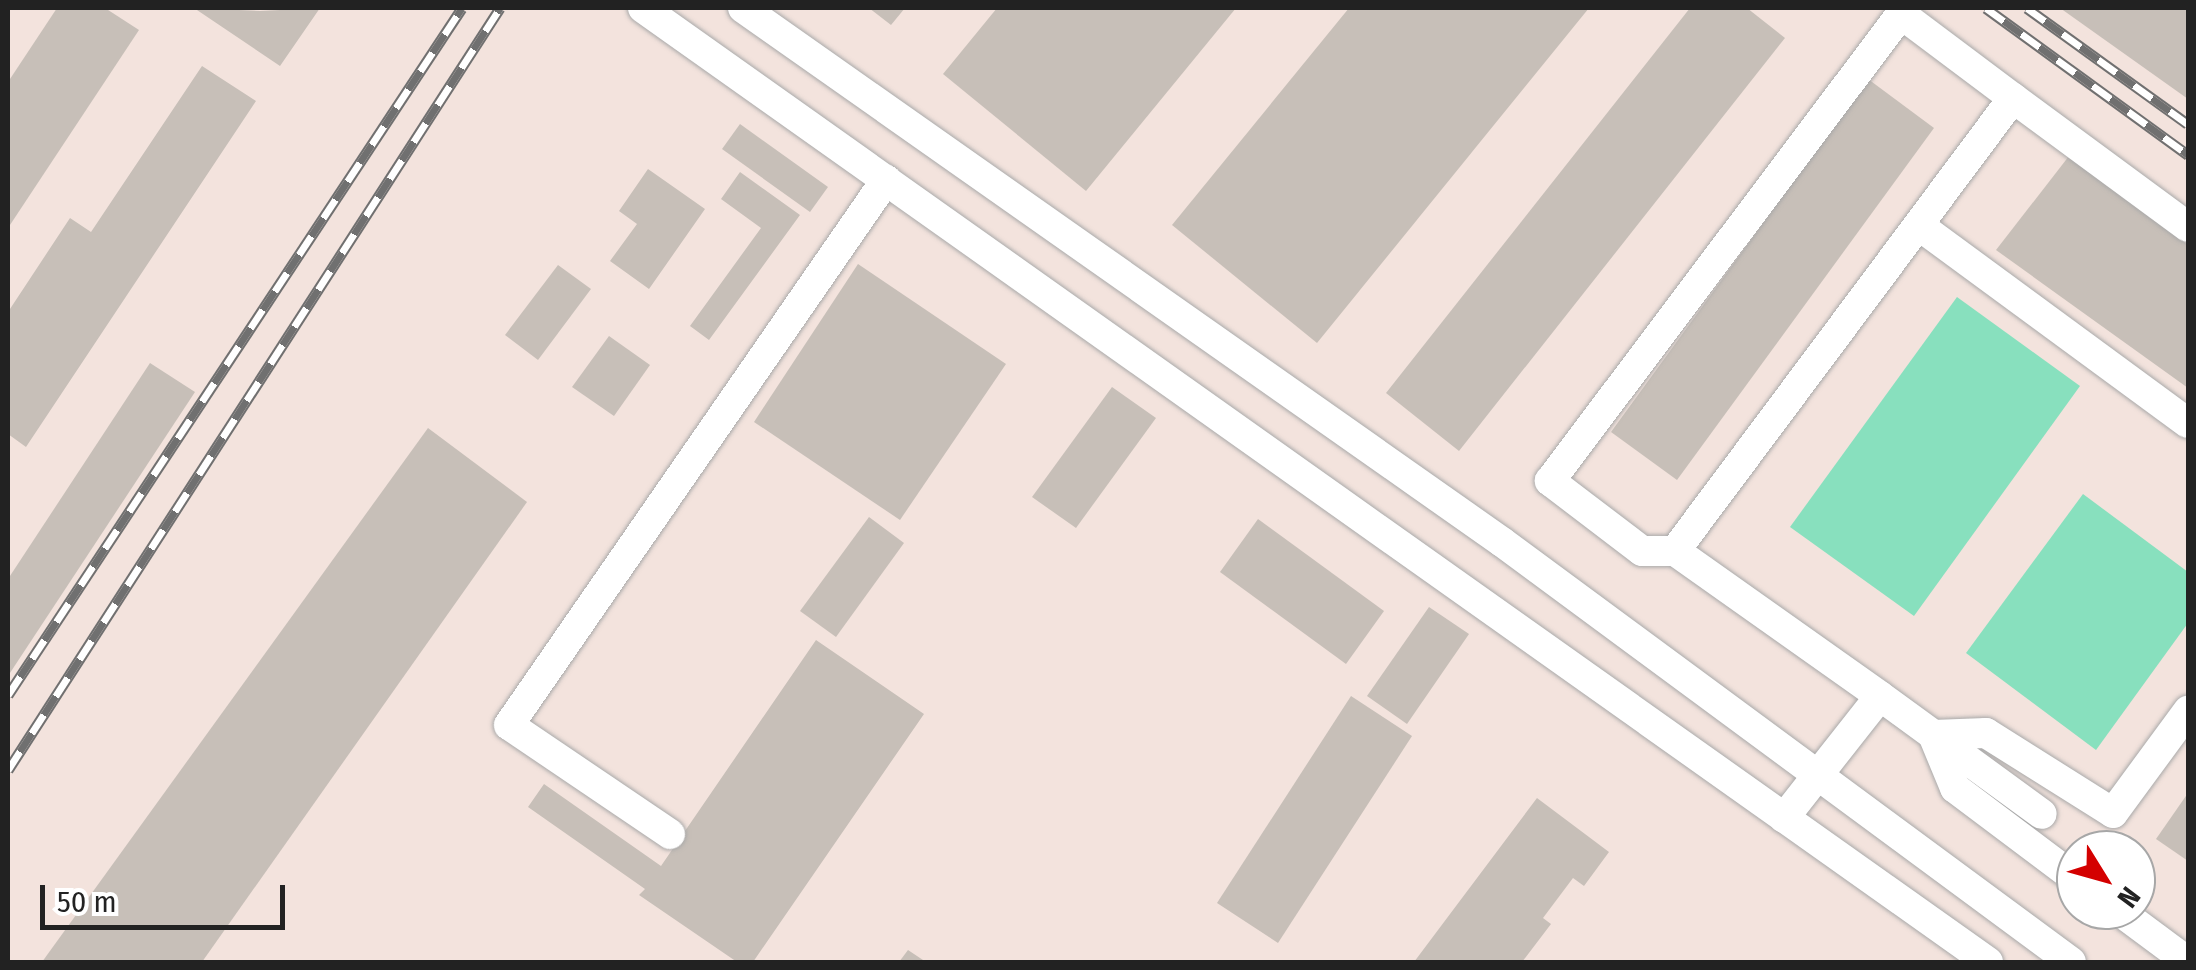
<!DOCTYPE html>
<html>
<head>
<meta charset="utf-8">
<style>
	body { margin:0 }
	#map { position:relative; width:2196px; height:970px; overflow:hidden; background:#f2efe9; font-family:"Fira Sans Condensed",sans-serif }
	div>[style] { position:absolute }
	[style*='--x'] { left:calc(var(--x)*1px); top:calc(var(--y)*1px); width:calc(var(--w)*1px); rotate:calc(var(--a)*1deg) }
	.military>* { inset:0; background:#f3e3dd }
	.pitch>* { inset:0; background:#88e0be }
	.building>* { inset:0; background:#c7bfb8 }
	.roads { filter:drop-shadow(0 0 2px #a9a9a9) drop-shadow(0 0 2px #a9a9a9) }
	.street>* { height:30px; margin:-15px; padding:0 15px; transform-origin:15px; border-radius:15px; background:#fff }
	.rail>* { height:11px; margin-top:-5.5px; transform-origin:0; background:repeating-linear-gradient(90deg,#fff 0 22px,#707070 0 44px); box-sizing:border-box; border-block:2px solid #707070 }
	span { translate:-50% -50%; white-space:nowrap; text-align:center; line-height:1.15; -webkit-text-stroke:8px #fff; paint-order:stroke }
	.frame { position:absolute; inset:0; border:10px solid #222; pointer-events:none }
	.north { position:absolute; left:2056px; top:830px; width:100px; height:100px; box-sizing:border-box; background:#fff; border:2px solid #a7a7a7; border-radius:50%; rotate:127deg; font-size:28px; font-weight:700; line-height:40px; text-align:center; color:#222 }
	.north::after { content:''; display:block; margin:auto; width:35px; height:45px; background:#d40000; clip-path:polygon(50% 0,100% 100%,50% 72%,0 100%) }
	.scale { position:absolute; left:40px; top:885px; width:245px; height:45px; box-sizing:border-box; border:5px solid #222; border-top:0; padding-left:12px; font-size:30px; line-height:35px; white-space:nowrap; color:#222; -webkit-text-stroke:8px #fff; paint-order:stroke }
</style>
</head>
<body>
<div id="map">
	<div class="military">
		<div style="clip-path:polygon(evenodd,8px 8px,2188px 8px,2188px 962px,8px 962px,8px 8px,2076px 850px,2136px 850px,2136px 910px,2076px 910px,2076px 850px)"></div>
	</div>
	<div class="pitch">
		<div style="clip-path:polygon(1957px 297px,2080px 386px,1914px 616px,1790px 527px)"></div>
		<div style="clip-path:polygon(2083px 494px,2188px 572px,2188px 623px,2096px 750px,1966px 653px)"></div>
	</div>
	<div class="building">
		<div style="clip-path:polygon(57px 8px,105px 8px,139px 30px,8px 228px,8px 82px)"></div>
		<div style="clip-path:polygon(194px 8px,260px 11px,320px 8px,280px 66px)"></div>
		<div style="clip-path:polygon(869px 8px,905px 8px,891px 25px)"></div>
		<div style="clip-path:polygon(997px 8px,1236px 8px,1086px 191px,943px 74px)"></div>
		<div style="clip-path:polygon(1349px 8px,1589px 8px,1317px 343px,1172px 225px)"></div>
		<div style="clip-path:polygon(1690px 8px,1747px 8px,1785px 38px,1459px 451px,1386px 393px)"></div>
		<div style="clip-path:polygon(2060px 8px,2188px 8px,2188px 99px)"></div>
		<div style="clip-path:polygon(202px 66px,256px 101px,26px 447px,8px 434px,8px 312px,70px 218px,91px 232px)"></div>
		<div style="clip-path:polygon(1868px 79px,1934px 128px,1677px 480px,1611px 432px)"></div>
		<div style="clip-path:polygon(740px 124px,828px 187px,810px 212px,722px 149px)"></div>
		<div style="clip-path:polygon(2069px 156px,2188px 245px,2188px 388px,1996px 250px)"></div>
		<div style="clip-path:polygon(648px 169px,705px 209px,649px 289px,610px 261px,637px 224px,619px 211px)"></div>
		<div style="clip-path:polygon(740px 172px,800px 215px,709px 340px,690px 326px,761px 228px,721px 199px)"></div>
		<div style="clip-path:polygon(858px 264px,1006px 364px,900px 520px,754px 422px)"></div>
		<div style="clip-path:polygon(558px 265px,591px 289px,538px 360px,505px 335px)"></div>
		<div style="clip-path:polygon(609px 336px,650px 365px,614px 416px,572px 387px)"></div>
		<div style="clip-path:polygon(150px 363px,195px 392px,8px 676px,8px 579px)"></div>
		<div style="clip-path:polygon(1112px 387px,1156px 418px,1076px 528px,1032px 497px)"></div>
		<div style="clip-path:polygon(428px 428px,527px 502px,202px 962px,42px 962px)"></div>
		<div style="clip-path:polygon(869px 517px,904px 543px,836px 637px,800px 611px)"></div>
		<div style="clip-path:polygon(1258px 519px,1384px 611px,1346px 664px,1220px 572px)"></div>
		<div style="clip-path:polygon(1429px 607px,1469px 634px,1407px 724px,1367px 696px)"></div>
		<div style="clip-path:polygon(816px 640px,924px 714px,753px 962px,737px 962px,639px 895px,645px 889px,528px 807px,544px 784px,661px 866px)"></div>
		<div style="clip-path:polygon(1351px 696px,1412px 736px,1278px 943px,1217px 903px)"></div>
		<div style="clip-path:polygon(2188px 793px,2188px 861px,2156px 839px)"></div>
		<div style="clip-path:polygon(1537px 798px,1609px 852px,1584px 886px,1573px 878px,1543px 918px,1551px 924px,1522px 962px,1414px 962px)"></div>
		<div style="clip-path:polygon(908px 950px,926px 962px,899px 962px)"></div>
	</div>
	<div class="roads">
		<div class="street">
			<div style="--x:643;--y:8;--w:1649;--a:35.35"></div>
			<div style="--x:743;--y:8;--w:928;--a:35.13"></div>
			<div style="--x:1502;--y:542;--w:707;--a:36.43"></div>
			<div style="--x:1921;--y:227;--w:331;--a:36.3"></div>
			<div style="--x:1675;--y:551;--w:33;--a:180"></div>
			<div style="--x:1642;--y:551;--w:116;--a:-142.7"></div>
			<div style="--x:1550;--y:481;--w:584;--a:-53.07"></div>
			<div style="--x:1901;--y:14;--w:140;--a:36.9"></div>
			<div style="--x:1880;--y:696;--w:251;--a:-144.7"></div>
			<div style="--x:1675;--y:551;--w:565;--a:-53.27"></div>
			<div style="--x:2013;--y:98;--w:217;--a:36.4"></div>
			<div style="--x:1784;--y:818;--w:155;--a:-51.8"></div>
			<div style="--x:1880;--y:696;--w:200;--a:36.1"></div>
			<div style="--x:670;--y:834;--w:194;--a:-145.9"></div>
			<div style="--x:509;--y:725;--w:663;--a:-55.33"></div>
			<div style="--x:2076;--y:879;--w:151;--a:-143.1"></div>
			<div style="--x:1955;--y:788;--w:57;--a:-112.5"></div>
			<div style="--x:1933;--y:735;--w:53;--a:-2.2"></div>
			<div style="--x:1986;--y:733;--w:150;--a:32.2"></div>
			<div style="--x:2113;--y:813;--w:127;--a:-53.7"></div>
			<div style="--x:2118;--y:910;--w:87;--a:36.6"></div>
		</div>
	</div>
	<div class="rail">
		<div style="--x:1986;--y:8;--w:250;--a:36"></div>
		<div style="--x:2027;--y:8;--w:198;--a:35.8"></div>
		<div style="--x:8;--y:695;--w:823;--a:-56.54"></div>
		<div style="--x:8;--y:770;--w:907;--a:-57.15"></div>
	</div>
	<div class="frame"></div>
	<div class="north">N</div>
	<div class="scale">50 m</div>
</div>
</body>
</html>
